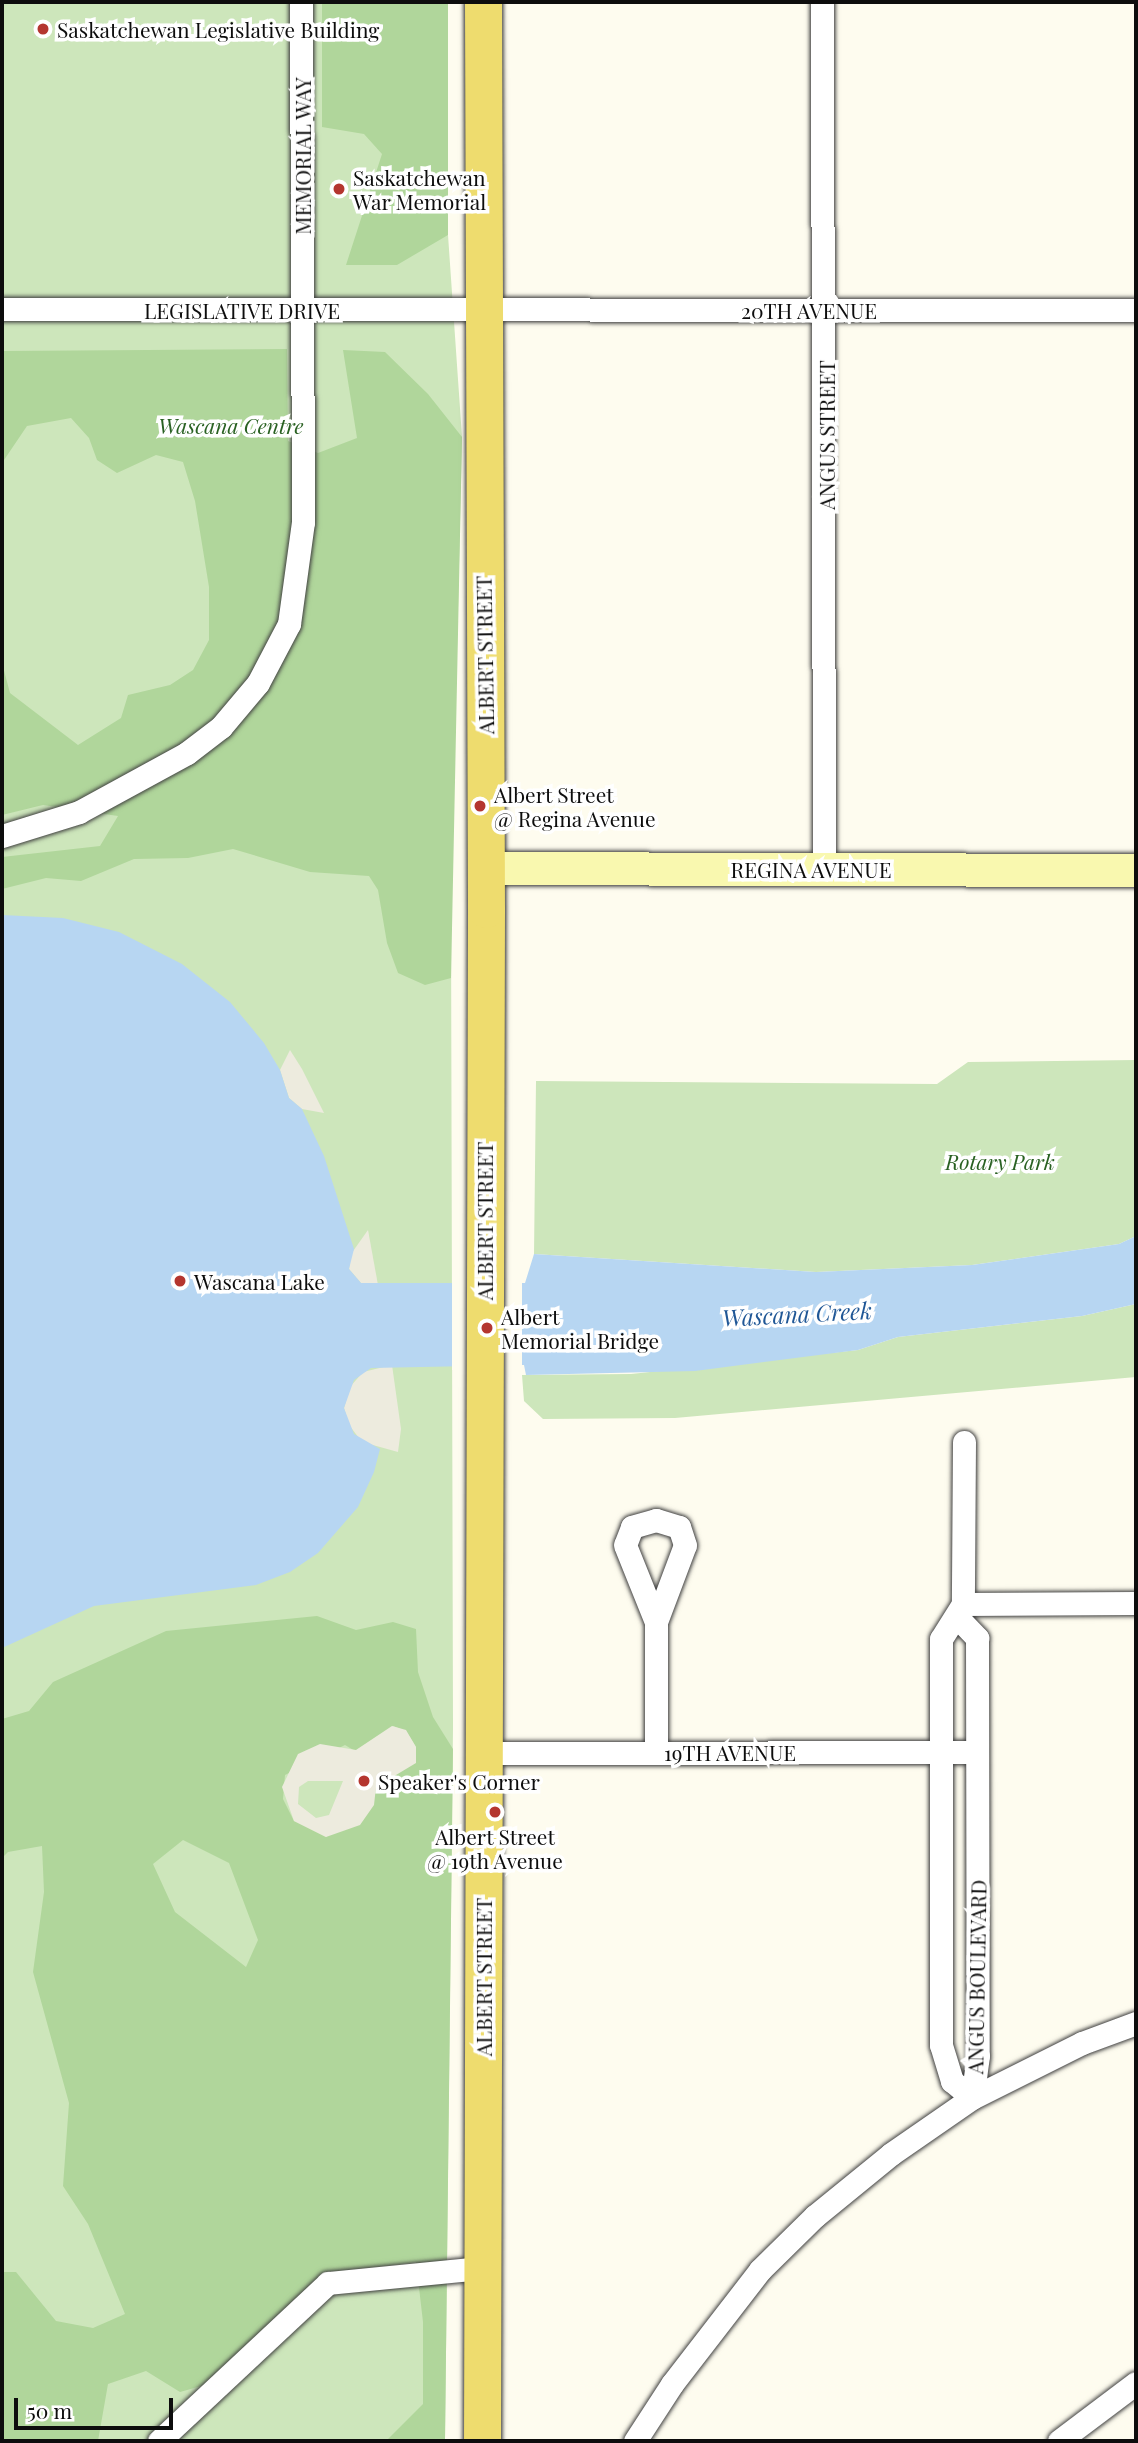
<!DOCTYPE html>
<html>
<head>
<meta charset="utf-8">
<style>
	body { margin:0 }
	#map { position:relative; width:1138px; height:2443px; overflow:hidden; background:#fefcef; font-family:"Playfair Display",serif }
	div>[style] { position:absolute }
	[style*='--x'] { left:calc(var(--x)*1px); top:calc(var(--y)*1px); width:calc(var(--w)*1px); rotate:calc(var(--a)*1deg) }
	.green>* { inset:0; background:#cde6bb }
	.forest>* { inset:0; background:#b0d69b }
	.plaza>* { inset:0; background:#edebde }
	.water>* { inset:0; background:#b7d6f2 }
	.pier>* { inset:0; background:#fefcef }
	.roads { filter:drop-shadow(0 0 2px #404040) drop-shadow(0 0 2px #404040) }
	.street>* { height:23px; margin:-11.5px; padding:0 11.5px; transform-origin:11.5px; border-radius:11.5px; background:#fff }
	.secondary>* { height:33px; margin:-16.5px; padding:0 16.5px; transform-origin:16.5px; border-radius:16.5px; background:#f9f8af }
	.primary>* { height:37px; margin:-18.5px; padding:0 18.5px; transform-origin:18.5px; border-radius:18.5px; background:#eedc6e }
	.dots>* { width:19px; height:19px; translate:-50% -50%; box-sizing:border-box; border:4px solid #fff; border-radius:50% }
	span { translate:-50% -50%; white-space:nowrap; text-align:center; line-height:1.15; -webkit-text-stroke:7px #fff; paint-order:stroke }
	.poi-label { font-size:21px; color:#0d0d0d }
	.left { translate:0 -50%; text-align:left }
	.street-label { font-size:21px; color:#0d0d0d }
	.park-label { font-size:21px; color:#296122; font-style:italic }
	.water-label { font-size:23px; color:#205796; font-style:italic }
	.frame { position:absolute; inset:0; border:4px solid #0d0d0d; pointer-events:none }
	.scale { position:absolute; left:14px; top:2398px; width:159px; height:32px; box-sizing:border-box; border:4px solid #0d0d0d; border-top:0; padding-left:9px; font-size:21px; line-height:24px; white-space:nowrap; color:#0d0d0d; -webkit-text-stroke:5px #fff; paint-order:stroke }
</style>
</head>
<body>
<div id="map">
	<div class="green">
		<div style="clip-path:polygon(2px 2px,448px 2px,448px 235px,462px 437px,451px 909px,453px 1728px,445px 2441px,2px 2441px)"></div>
		<div style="clip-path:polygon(1136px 1060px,1136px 1236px,1119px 1244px,972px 1265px,816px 1272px,534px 1254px,536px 1081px,937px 1084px,968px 1062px)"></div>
		<div style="clip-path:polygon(1136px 1304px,1136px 1377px,675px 1418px,543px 1419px,524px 1401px,522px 1375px,631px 1374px,858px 1350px,898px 1337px,1082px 1316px)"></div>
	</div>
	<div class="forest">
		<div style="clip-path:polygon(322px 2px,448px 2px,448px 235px,397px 265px,346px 265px,382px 154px,364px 134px,322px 127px)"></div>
		<div style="clip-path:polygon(287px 349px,288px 441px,318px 453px,357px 438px,343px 350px,385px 352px,428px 394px,462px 437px,451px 978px,425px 985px,398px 973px,387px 943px,378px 890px,369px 876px,310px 872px,233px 849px,188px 858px,134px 859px,81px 881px,46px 878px,2px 889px,2px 857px,100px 846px,118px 816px,43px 805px,2px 815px,2px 663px,10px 693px,78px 745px,121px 718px,128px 695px,170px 685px,193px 670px,209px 640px,209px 587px,195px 501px,183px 462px,156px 455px,117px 473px,97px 460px,89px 438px,71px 418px,27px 426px,2px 463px,2px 351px)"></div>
		<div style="clip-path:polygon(evenodd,317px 1616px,356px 1630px,393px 1622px,416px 1629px,418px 1672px,433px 1717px,453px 1749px,445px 2441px,386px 2441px,423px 2404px,423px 2322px,416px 2262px,324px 2274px,219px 2381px,180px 2392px,146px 2371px,108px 2384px,98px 2441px,2px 2441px,2px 2272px,16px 2272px,56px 2321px,93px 2328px,125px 2314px,88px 2224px,63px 2186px,69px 2103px,33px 1972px,44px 1892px,42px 1846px,8px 1852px,2px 1858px,2px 1719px,29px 1711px,53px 1682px,166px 1631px,317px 1616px,393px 1726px,406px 1731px,416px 1747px,376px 1787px,376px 1793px,326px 1837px,294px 1821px,283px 1799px,285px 1775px,345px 1745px,355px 1751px,393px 1726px,317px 1616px,183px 1840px,229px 1863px,258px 1940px,246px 1967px,175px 1912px,153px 1864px,183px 1840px)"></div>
	</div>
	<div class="plaza">
		<div style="clip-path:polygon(290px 1050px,302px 1069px,324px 1113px,302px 1109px,289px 1098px,280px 1070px)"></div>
		<div style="clip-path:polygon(368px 1230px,378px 1285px,361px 1283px,349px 1269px,351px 1254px)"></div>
		<div style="clip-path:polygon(392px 1365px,401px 1429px,398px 1452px,362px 1442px,349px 1425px,344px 1408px,350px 1387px,363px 1372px)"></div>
		<div style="clip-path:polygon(evenodd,392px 1726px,406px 1730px,416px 1747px,416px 1763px,376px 1787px,374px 1805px,360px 1825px,326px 1837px,294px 1821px,282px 1787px,298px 1754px,320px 1744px,356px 1750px,392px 1726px,308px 1781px,343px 1781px,329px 1815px,316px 1818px,298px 1804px,299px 1787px,308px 1781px)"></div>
	</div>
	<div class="water">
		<div style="clip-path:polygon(2px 915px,63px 918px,119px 932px,182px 964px,230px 1002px,264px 1043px,280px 1070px,289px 1098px,302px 1109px,324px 1156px,354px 1249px,349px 1269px,361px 1283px,525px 1283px,534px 1254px,816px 1272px,972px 1265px,1119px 1244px,1136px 1236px,1136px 1304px,1082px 1316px,898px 1337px,858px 1350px,695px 1371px,526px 1375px,524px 1365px,371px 1368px,354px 1380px,344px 1408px,354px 1434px,380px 1449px,374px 1472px,358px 1507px,318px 1553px,290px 1572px,256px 1585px,94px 1606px,2px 1648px)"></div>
	</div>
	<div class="pier">
		<div style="clip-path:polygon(522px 1280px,522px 1369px,452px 1370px,452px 1281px)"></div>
	</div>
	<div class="roads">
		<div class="street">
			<div style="--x:822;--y:2;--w:867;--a:89.87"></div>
			<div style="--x:2;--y:309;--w:1134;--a:0.05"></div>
			<div style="--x:2;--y:836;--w:81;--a:-17.3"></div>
			<div style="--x:79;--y:812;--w:123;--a:-28.6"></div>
			<div style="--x:187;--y:753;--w:43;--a:-37.4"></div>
			<div style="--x:221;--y:727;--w:57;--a:-49.9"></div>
			<div style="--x:258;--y:683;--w:67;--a:-62.3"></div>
			<div style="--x:289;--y:624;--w:103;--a:-82.2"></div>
			<div style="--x:303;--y:522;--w:520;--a:-90.22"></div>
			<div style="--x:964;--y:1442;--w:162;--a:90.4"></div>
			<div style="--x:963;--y:1604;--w:41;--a:122.2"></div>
			<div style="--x:941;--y:1639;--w:406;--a:90"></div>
			<div style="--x:941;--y:2045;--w:38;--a:73"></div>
			<div style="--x:952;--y:2081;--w:26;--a:40"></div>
			<div style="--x:963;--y:1604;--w:173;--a:-0.3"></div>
			<div style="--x:958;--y:1618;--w:28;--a:46"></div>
			<div style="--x:977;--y:1638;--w:418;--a:89.9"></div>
			<div style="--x:978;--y:2056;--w:42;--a:98.1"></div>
			<div style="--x:656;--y:1752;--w:130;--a:-90"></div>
			<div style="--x:656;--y:1622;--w:82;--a:-69.4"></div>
			<div style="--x:685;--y:1545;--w:19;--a:-108"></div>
			<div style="--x:679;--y:1527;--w:24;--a:-163"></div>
			<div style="--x:656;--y:1520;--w:25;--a:164"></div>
			<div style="--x:632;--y:1527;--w:19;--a:111"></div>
			<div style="--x:625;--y:1545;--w:83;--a:68.1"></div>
			<div style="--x:483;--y:1753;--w:494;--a:-0.1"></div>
			<div style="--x:159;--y:2441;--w:231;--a:-43.1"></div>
			<div style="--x:328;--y:2283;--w:155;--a:-5.6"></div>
			<div style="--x:635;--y:2441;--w:68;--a:-57"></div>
			<div style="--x:672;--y:2384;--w:144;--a:-52.3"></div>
			<div style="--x:760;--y:2270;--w:77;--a:-44.5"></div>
			<div style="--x:815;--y:2216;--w:98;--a:-39.2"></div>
			<div style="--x:891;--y:2154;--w:98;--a:-34.7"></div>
			<div style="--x:972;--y:2098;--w:123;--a:-26.6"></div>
			<div style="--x:1082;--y:2043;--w:58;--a:-20.3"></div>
			<div style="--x:1059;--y:2441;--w:96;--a:-37"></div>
		</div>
		<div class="secondary">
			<div style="--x:486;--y:868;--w:650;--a:0.18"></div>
		</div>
		<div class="primary">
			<div style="--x:482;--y:2441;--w:1532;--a:-89.85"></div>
			<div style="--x:486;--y:909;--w:907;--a:-90.19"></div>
		</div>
	</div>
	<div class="dots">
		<div style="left:43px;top:29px;background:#b4362f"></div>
		<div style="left:339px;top:189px;background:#b4362f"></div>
		<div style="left:480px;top:806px;background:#b4362f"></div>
		<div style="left:180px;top:1281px;background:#b4362f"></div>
		<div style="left:487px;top:1328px;background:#b4362f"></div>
		<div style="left:364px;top:1781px;background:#b4362f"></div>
		<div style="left:495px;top:1812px;background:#b4362f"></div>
	</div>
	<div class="poi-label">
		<span class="left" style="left:57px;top:29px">Saskatchewan Legislative Building</span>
		<span class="left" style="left:353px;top:189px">Saskatchewan<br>War Memorial</span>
		<span class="left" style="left:494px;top:806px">Albert Street<br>@ Regina Avenue</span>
		<span class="left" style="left:194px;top:1281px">Wascana Lake</span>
		<span class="left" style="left:501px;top:1328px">Albert<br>Memorial Bridge</span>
		<span class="left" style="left:378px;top:1781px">Speaker's Corner</span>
		<span style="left:495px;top:1848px">Albert Street<br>@ 19th Avenue</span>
	</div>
	<div class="street-label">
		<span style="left:302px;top:156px;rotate:-90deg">MEMORIAL WAY</span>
		<span style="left:242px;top:310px">LEGISLATIVE DRIVE</span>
		<span style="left:809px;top:310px">20TH AVENUE</span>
		<span style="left:826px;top:435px;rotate:-90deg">ANGUS STREET</span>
		<span style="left:484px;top:655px;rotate:-91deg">ALBERT STREET</span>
		<span style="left:811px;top:869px">REGINA AVENUE</span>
		<span style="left:484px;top:1221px;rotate:-90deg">ALBERT STREET</span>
		<span style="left:730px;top:1752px">19TH AVENUE</span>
		<span style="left:483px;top:1977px;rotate:-90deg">ALBERT STREET</span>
		<span style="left:976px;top:1977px;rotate:-89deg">ANGUS BOULEVARD</span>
	</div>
	<div class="park-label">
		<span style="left:231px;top:425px">Wascana Centre</span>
		<span style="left:1000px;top:1161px">Rotary Park</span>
	</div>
	<div class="water-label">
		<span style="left:797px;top:1314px;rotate:-3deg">Wascana Creek</span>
	</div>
	<div class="frame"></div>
	<div class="scale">50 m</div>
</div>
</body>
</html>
